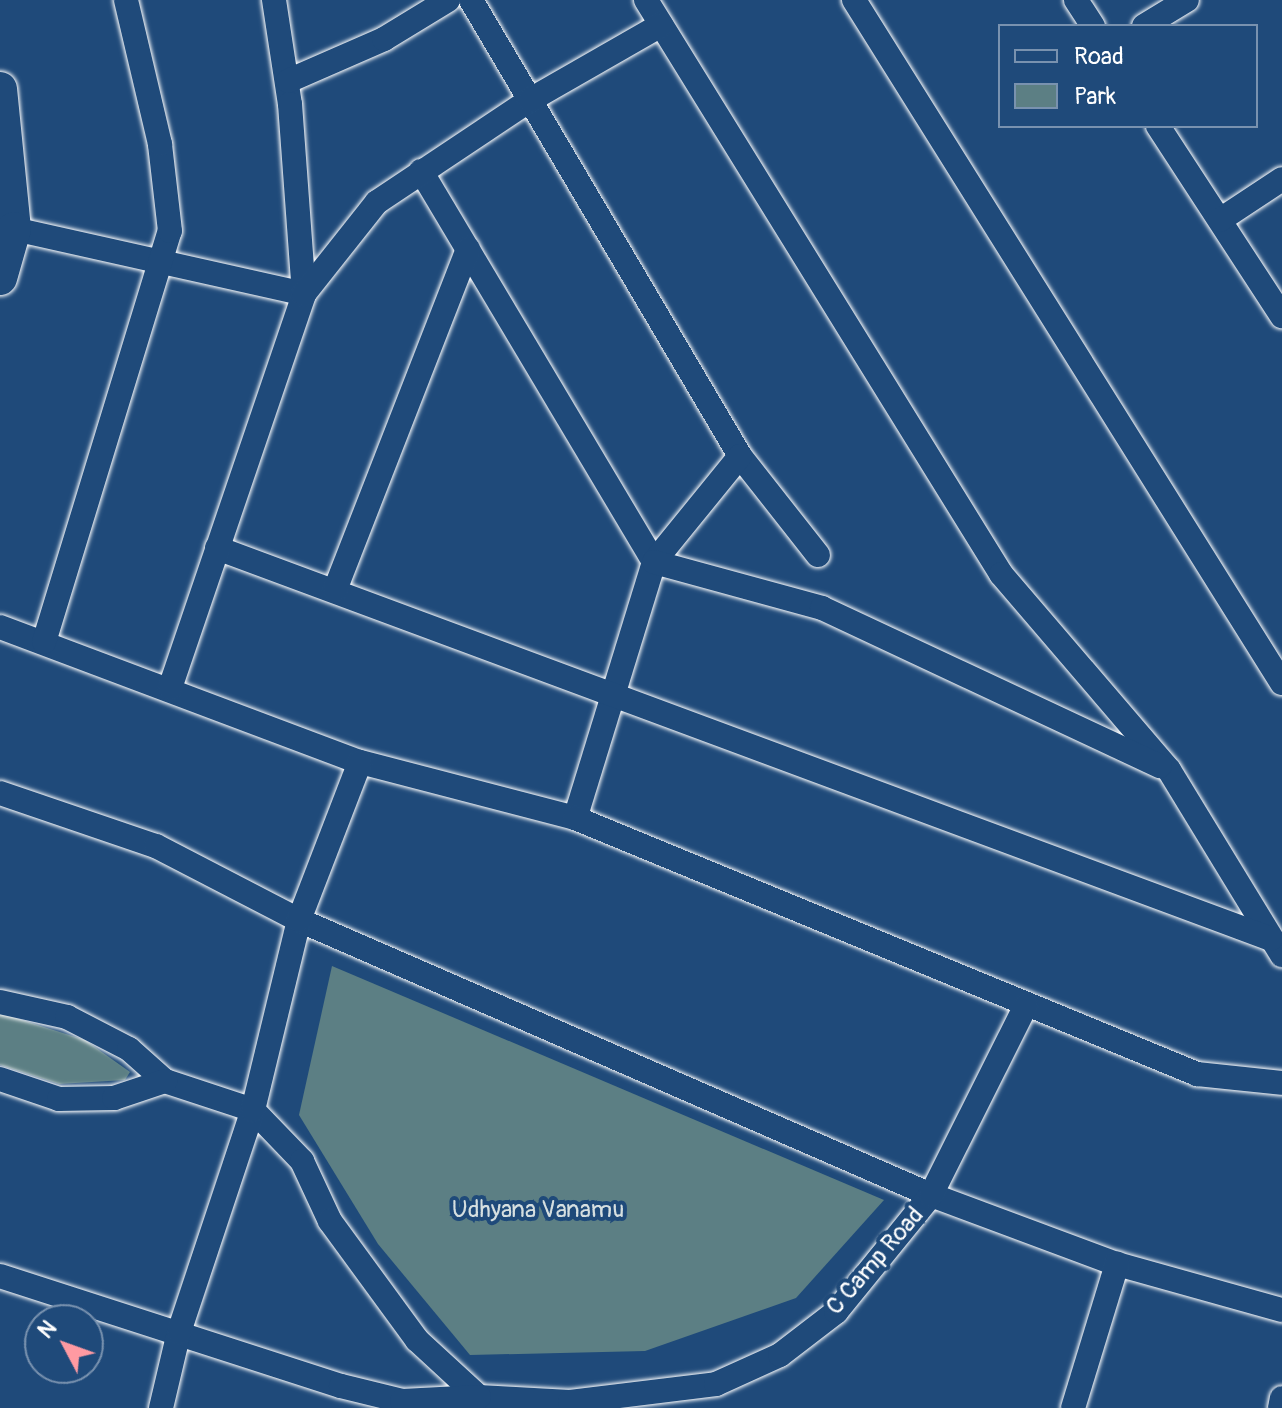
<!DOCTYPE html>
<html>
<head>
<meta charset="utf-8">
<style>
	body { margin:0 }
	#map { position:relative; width:1282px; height:1408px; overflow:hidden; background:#1f4a7a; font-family:Pangolin,sans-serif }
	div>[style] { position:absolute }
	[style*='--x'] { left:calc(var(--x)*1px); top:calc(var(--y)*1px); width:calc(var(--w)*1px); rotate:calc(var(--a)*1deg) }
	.green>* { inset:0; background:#5c7f84 }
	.roads { filter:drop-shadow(0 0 2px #fff) drop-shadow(0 0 2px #fff) }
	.street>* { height:24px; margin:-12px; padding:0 12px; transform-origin:12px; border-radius:12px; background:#1f4a7a }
	.secondary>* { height:34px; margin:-17px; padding:0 17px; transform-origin:17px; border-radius:17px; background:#1f4a7a }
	span { translate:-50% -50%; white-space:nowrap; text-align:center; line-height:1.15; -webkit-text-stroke:8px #1f4a7a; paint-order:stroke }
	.park-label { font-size:24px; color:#d6dfe0 }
	.street-label { font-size:24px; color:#fff }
	.legend { position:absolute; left:998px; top:24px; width:260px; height:104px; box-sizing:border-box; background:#1f4a7a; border:2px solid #7992af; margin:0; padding:10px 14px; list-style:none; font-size:24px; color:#fff }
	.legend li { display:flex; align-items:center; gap:16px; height:40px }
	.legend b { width:40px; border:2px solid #7992af }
	.north { position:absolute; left:24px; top:1304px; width:80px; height:80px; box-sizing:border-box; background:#1f4a7a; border:2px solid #7992af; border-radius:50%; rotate:311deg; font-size:22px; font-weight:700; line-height:32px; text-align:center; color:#fff }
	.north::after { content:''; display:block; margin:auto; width:28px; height:36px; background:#ff9aa2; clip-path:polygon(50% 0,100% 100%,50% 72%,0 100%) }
</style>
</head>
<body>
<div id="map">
	<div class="green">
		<div style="clip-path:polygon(332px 966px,884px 1200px,796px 1298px,645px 1351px,470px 1355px,378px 1244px,299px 1115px)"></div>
		<div style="clip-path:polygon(0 1013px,85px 1040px,130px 1072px,125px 1080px,59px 1084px,0 1065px)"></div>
	</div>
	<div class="roads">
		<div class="street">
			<div style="--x:274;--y:0;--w:105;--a:81.3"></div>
			<div style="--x:290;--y:104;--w:191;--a:85.8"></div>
			<div style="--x:471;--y:0;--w:529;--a:59.46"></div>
			<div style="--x:740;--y:456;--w:126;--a:51.8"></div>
			<div style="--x:646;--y:0;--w:675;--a:58.26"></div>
			<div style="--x:1001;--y:574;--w:258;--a:49.4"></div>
			<div style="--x:1169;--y:770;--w:217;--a:58.6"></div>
			<div style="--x:854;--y:0;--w:806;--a:57.93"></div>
			<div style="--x:1076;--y:0;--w:31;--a:57"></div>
			<div style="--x:1144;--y:26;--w:50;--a:-31.2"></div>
			<div style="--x:288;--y:81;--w:105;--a:-23.6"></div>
			<div style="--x:384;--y:39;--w:75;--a:-31.4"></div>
			<div style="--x:1158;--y:126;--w:227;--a:56.9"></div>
			<div style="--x:421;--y:171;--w:455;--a:59.2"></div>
			<div style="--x:654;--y:562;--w:268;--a:107.1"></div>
			<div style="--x:1220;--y:220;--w:74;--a:-33.5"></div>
			<div style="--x:14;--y:229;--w:297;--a:12.6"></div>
			<div style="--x:740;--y:456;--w:136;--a:129.1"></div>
			<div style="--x:654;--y:562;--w:174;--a:15.3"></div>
			<div style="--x:822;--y:608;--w:373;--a:25.1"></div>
			<div style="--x:217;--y:548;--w:1124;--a:20.35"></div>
			<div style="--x:335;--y:590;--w:366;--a:-68.7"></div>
			<div style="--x:0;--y:627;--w:384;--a:20.6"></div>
			<div style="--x:360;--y:762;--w:222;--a:14.6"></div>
			<div style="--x:575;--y:818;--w:673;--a:22.37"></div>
			<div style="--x:1197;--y:1074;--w:85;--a:6"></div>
			<div style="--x:44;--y:642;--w:430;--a:-73"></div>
			<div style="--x:170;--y:231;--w:88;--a:-96.6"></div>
			<div style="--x:160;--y:144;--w:148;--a:-103.3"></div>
			<div style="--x:170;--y:688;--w:416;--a:-71.2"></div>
			<div style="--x:304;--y:294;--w:117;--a:-51.6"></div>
			<div style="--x:377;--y:202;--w:184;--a:-33.7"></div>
			<div style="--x:530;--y:100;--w:151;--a:-29.8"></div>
			<div style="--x:0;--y:793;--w:165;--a:18.8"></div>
			<div style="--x:156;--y:846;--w:161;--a:27.4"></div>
			<div style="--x:299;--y:920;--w:689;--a:23.52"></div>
			<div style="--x:931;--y:1195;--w:198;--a:20.4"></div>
			<div style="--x:1117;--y:1264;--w:171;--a:15.6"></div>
			<div style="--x:0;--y:1002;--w:69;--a:12.6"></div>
			<div style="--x:67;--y:1017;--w:70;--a:27.3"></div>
			<div style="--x:129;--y:1049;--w:48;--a:41.6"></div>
			<div style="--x:165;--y:1081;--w:93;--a:18.2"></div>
			<div style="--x:253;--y:1110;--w:71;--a:46.1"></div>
			<div style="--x:302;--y:1161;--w:66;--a:65"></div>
			<div style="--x:330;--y:1221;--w:147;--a:53.8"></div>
			<div style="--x:417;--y:1340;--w:84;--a:42.6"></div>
			<div style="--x:479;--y:1397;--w:91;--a:3.1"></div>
			<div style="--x:570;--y:1402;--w:147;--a:-7"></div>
			<div style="--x:716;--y:1384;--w:70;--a:-24.4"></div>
			<div style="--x:780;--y:1355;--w:71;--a:-37.5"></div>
			<div style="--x:836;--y:1312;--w:151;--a:-50.9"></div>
			<div style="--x:931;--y:1195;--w:212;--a:-63.4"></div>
			<div style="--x:0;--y:1079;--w:62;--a:18.7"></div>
			<div style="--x:59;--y:1099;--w:55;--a:-1"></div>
			<div style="--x:114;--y:1098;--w:54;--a:-18.4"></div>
			<div style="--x:0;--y:1276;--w:358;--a:17.9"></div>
			<div style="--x:341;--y:1386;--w:63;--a:13.8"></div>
			<div style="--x:402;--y:1401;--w:77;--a:-3"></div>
			<div style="--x:161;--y:1408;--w:78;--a:-76.7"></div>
			<div style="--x:179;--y:1332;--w:234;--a:-71.6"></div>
			<div style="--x:253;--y:1110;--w:195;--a:-76.4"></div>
			<div style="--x:299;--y:920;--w:169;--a:-68.9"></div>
			<div style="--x:1073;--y:1408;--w:151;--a:-73"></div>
			<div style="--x:1280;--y:1408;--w:10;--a:-79"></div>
		</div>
		<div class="secondary">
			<div style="--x:0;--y:89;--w:141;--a:84.3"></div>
			<div style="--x:14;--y:229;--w:51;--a:105.9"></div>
		</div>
	</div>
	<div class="park-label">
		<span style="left:538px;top:1210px">Udhyana Vanamu</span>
	</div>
	<div class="street-label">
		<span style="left:875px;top:1261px;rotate:-49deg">C Camp Road</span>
	</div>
	<ul class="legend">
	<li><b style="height:10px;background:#1f4a7a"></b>Road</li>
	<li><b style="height:22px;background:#5c7f84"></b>Park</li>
	</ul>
	<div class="north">N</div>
</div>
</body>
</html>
